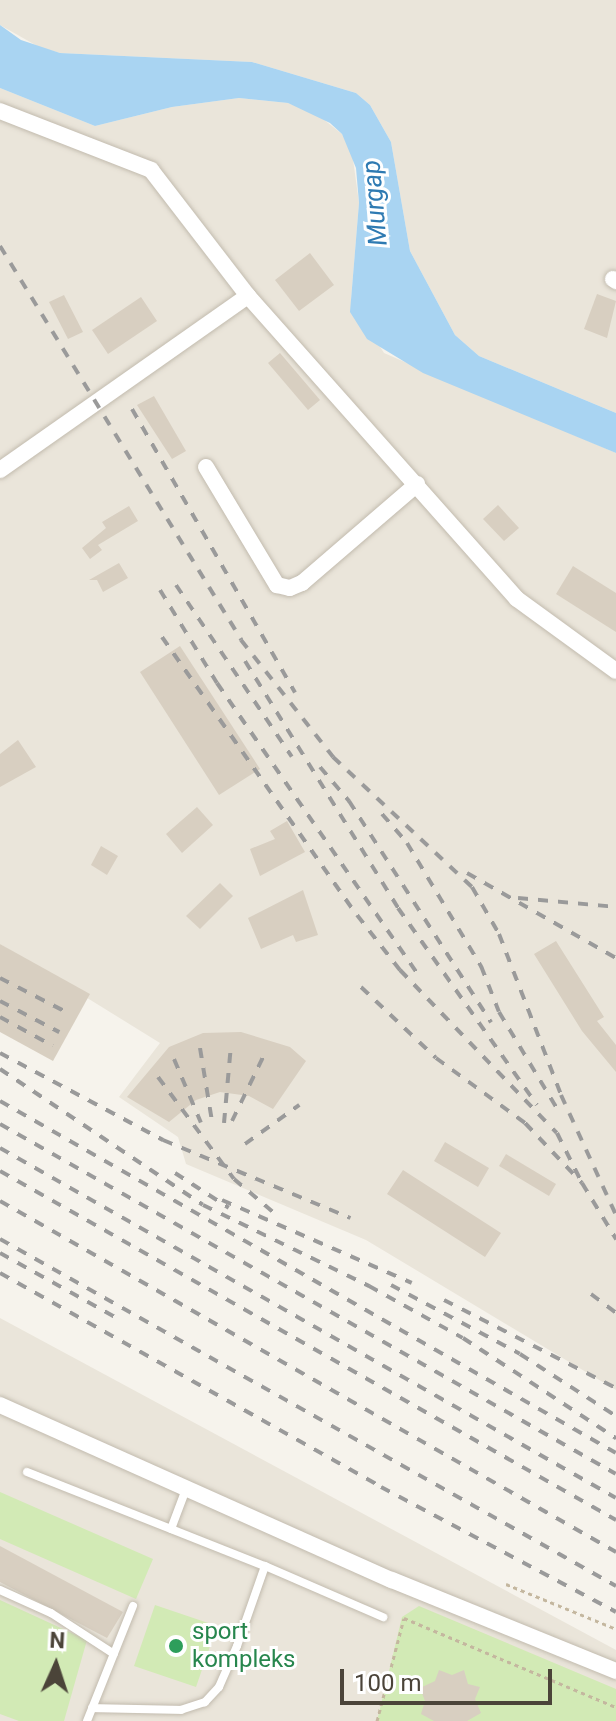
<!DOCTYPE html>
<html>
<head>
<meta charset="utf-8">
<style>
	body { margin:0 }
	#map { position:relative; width:616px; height:1721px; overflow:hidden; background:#f6f3ec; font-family:Roboto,sans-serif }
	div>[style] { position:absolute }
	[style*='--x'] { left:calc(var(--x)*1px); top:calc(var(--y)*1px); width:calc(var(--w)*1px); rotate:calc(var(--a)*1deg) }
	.residential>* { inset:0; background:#eae5da }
	.green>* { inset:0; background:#d2eab5 }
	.water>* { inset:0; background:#a9d4f2 }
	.building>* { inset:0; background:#d8cfc1 }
	.path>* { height:3px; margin-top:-1.5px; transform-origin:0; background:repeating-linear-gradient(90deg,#c4b79f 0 4px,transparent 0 8px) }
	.roads { filter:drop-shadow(0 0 2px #c2bbae) drop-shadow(0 0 2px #c2bbae) }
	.service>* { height:8px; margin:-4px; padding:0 4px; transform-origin:4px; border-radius:4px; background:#fff }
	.minor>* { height:16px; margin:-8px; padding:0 8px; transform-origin:8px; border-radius:8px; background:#fff }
	.rail>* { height:4px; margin-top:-2px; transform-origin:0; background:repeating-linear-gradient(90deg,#9a9a9a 0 10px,transparent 0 20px) }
	.dots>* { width:22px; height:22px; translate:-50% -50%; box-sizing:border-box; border:4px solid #fff; border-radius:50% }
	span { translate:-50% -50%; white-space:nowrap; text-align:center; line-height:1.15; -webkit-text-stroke:6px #fff; paint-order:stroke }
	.leisure-label { font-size:24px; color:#27864d }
	.left { translate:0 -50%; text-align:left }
	.water-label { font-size:26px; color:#2e7ab2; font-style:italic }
	.north { position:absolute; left:16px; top:1625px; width:80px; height:80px; -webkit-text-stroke:6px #fff; paint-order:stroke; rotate:3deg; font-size:22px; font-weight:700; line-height:32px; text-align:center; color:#4b4439 }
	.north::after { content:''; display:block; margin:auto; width:28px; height:36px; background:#4b4439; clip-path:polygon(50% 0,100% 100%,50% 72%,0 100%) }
	.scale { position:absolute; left:340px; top:1669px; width:212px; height:36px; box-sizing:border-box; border:4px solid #4b4439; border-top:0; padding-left:10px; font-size:24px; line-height:28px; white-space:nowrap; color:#4b4439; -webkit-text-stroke:6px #fff; paint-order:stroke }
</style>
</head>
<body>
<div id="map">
	<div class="residential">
		<div style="clip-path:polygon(0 0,616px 0,616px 413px,479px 356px,455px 335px,410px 251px,391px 142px,370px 105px,356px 93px,252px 62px,60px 53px,39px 47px,0 25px)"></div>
		<div style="clip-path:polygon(0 88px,95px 126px,172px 107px,239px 98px,288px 103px,318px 115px,342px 134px,352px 152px,359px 203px,351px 300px,384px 353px,616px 453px,616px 1390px,366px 1240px,186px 1164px,178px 1137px,119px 1097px,160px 1043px,0 944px)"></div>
		<div style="clip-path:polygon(0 1318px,616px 1650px,616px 1721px,0 1721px)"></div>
	</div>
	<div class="green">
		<div style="clip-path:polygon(0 1492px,153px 1559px,136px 1599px,0 1539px)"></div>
		<div style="clip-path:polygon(0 1600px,87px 1640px,64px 1721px,19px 1721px,0 1714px)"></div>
		<div style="clip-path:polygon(155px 1605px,217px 1626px,196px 1687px,134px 1666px)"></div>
		<div style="clip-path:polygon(419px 1606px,616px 1689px,616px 1721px,377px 1721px,402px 1617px)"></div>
	</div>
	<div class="water">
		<div style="clip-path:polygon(0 25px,21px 40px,60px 53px,252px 62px,356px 93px,370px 105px,391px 142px,410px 251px,455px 335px,479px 356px,616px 413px,616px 453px,423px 373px,367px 339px,350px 312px,359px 203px,356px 168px,342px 134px,330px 123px,288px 103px,239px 98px,172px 107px,95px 126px,0 88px)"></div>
	</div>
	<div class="building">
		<div style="clip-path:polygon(310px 253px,334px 285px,299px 311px,275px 280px)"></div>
		<div style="clip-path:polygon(597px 294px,616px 301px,607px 338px,584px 329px)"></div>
		<div style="clip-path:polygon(64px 295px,83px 332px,68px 339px,49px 302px)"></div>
		<div style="clip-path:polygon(141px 297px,157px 321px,108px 354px,92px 330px)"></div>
		<div style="clip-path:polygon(280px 353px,320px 400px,308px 410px,268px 363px)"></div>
		<div style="clip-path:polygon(154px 396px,186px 451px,172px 459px,137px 405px)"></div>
		<div style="clip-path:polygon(498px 505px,519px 528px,504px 541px,483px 519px)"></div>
		<div style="clip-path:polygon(129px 506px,138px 521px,98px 545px,102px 550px,90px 559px,82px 548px,106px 528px,102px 522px)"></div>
		<div style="clip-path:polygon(119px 563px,128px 578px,103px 592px,97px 580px,89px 580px)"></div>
		<div style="clip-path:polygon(573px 566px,616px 593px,616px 632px,556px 594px)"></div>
		<div style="clip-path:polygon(180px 646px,260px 769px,219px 795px,140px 672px)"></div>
		<div style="clip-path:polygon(18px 740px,36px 767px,0 787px,0 754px)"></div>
		<div style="clip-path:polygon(197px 807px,213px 825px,182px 853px,166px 834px)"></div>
		<div style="clip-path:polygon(287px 821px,305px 852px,260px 876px,250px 849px,275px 839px,270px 831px)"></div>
		<div style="clip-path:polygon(101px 846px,118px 856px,107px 875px,91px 865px)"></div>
		<div style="clip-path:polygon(220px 883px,233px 896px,200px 929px,186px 916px)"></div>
		<div style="clip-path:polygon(303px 890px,318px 935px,296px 942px,293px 935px,261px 949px,248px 918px)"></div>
		<div style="clip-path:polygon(556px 941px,604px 1017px,597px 1021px,616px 1045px,616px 1072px,582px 1031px,534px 954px)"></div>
		<div style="clip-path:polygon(0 944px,90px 994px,53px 1061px,0 1032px)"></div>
		<div style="clip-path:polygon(241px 1032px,290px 1047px,306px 1061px,273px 1109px,249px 1096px,220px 1092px,196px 1100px,169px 1122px,127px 1097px,169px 1047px,203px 1033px)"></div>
		<div style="clip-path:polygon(445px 1142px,489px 1168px,478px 1187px,434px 1161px)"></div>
		<div style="clip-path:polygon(506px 1154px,556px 1184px,549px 1196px,499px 1166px)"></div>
		<div style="clip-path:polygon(403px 1170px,501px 1233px,485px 1257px,387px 1194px)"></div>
		<div style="clip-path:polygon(0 1546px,123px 1612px,107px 1638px,0 1582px)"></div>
		<div style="clip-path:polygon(439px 1670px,452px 1675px,464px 1670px,468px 1684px,480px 1687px,475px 1699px,481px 1713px,467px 1721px,434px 1721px,421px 1714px,425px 1701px,420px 1688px,435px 1681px)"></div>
	</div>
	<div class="path">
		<div style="--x:506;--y:1584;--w:119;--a:22.2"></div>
		<div style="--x:377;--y:1721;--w:106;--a:-75.3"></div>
		<div style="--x:404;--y:1618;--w:230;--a:22.8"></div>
	</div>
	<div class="roads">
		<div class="service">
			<div style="--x:27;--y:1472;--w:256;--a:21.6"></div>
			<div style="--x:265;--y:1566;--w:85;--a:109.3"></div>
			<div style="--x:237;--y:1646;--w:45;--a:113.7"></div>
			<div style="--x:219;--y:1687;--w:21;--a:133"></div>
			<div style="--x:205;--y:1702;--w:25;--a:162"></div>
			<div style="--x:181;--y:1710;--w:89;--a:-178.7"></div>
			<div style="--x:171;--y:1529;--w:43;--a:-69.4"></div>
			<div style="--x:265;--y:1566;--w:129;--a:23.4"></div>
			<div style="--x:0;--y:1590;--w:56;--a:24.3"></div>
			<div style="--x:51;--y:1613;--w:75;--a:33.1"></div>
			<div style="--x:87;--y:1721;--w:124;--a:-68.2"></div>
		</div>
		<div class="minor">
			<div style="--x:0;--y:111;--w:162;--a:21.3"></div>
			<div style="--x:151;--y:170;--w:159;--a:52.4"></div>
			<div style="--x:248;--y:296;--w:405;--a:48.4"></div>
			<div style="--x:517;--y:599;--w:122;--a:36"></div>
			<div style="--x:613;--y:279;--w:4;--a:34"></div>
			<div style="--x:206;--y:467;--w:138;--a:59"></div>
			<div style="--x:277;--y:585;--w:13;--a:13"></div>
			<div style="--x:290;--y:588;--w:13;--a:-23"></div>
			<div style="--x:302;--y:583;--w:152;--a:-40.7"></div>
			<div style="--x:0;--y:470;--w:303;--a:-35.1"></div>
			<div style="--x:0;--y:1405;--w:429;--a:24.1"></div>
			<div style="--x:392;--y:1580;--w:242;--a:22.1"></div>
		</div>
	</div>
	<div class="rail">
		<div style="--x:0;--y:246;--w:462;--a:58.5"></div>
		<div style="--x:241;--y:640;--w:149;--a:51.8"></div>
		<div style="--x:333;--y:757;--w:190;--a:43.1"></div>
		<div style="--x:472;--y:887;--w:54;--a:60.1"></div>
		<div style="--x:499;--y:934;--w:173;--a:68.9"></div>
		<div style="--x:561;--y:1095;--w:132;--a:65.4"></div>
		<div style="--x:132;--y:409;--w:327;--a:60.1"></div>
		<div style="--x:176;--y:585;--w:207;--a:56"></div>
		<div style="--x:160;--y:590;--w:109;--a:58.5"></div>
		<div style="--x:217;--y:683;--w:356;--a:55.4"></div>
		<div style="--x:162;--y:637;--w:340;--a:55"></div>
		<div style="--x:357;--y:915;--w:70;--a:52"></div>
		<div style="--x:400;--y:970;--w:226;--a:46.1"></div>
		<div style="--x:557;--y:1133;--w:56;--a:63.4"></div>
		<div style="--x:245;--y:661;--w:291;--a:58.2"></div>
		<div style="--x:398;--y:908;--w:241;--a:54.8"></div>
		<div style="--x:320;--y:767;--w:45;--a:49.5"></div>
		<div style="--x:349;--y:801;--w:263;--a:57.3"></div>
		<div style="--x:382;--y:814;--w:38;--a:49"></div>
		<div style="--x:407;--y:843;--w:144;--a:59"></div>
		<div style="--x:481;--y:966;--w:49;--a:68.6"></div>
		<div style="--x:499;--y:1012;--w:117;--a:59"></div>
		<div style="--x:467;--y:873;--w:172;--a:29.7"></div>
		<div style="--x:518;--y:898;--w:98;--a:5.2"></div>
		<div style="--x:0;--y:978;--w:79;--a:27.2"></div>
		<div style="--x:361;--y:987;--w:103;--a:43.4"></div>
		<div style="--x:436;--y:1058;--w:110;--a:36.1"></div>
		<div style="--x:525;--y:1123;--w:83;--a:46.5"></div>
		<div style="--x:582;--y:1183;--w:66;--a:58.7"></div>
		<div style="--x:0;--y:1001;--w:67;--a:27.7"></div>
		<div style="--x:0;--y:1017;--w:60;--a:28.7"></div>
		<div style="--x:200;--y:1048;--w:74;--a:80.7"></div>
		<div style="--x:0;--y:1053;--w:185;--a:28.1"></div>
		<div style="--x:163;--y:1140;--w:203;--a:22.6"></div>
		<div style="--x:174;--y:1059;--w:69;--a:67.1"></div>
		<div style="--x:0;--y:1069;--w:244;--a:33.8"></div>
		<div style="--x:203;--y:1205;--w:185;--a:26"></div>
		<div style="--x:369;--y:1286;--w:107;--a:29"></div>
		<div style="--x:463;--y:1338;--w:183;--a:33.2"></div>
		<div style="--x:158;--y:1077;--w:127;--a:53.3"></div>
		<div style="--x:234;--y:1179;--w:51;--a:40.2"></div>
		<div style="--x:0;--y:1101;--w:709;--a:29.74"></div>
		<div style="--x:232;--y:1121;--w:78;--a:-64.1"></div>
		<div style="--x:224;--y:1123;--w:78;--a:-84.9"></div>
		<div style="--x:0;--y:1124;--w:708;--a:29.6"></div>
		<div style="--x:245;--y:1144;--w:67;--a:-35.8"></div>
		<div style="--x:0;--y:1148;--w:708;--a:29.6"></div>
		<div style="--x:0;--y:1171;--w:708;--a:29.53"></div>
		<div style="--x:175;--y:1173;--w:64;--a:32.9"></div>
		<div style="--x:222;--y:1200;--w:207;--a:23.6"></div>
		<div style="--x:0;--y:1201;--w:709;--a:29.67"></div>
		<div style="--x:0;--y:1239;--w:707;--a:29.39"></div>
		<div style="--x:0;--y:1253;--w:132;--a:29.1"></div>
		<div style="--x:0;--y:1273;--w:437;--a:29.3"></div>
		<div style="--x:381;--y:1487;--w:266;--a:28"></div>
		<div style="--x:391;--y:1285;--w:146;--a:28.1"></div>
		<div style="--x:520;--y:1354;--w:114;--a:32.9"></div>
		<div style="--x:591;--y:1294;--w:31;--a:37"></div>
		<div style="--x:444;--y:1300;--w:193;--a:27.1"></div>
	</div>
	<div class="dots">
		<div style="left:176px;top:1646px;background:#2e9e5b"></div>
	</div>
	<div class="leisure-label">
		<span class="left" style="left:192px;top:1646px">sport<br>kompleks</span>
	</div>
	<div class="water-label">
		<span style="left:375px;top:203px;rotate:-95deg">Murgap</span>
	</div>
	<div class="north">N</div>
	<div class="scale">100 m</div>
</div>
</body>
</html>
